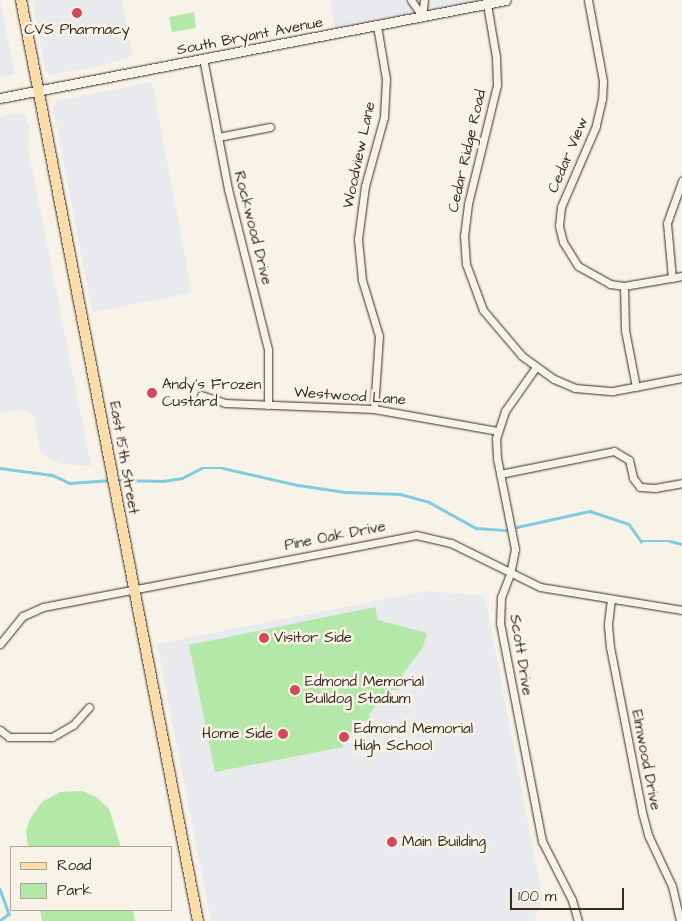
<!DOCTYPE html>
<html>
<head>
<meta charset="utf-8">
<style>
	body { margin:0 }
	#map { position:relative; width:682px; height:921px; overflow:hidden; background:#f7f3e8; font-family:"Architects Daughter",sans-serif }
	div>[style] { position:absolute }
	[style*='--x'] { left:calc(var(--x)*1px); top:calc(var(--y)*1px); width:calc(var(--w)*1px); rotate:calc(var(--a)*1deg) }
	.built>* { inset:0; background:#e8eaed }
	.green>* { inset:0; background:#b4e8a9 }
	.stream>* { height:2.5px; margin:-1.25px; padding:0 1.25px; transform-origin:1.25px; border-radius:1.25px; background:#80cbe0 }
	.roads { filter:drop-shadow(0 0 1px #3b2a1e) drop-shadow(0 0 1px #3b2a1e) }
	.street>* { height:7px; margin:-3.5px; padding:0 3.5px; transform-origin:3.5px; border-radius:3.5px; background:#f7f3e8 }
	.secondary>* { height:9px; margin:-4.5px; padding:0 4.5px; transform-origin:4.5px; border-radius:4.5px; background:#f7f3e8 }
	.primary>* { height:10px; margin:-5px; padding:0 5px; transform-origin:5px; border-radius:5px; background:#fddcac }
	.dots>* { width:14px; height:14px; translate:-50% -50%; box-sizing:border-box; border:2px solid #f7f3e8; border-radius:50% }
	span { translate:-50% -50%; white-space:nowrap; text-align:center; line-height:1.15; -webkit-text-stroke:5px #f7f3e8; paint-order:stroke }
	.poi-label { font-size:15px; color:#3b2a1e }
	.left { translate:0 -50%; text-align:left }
	.right { translate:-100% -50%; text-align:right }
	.street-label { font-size:15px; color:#3b2a1e }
	.legend { position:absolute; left:10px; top:846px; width:162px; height:65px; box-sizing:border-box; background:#f7f3e8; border:1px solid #aca397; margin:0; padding:6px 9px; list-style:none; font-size:15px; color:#3b2a1e }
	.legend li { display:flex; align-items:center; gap:10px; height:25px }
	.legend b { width:25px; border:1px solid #aca397 }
	.scale { position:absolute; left:510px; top:888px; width:114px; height:22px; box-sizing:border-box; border:2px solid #3b2a1e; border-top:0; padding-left:6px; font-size:15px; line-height:18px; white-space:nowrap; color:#3b2a1e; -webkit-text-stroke:4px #f7f3e8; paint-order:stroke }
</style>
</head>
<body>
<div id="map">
	<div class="built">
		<div style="clip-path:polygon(0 0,15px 74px,0 78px)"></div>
		<div style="clip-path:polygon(32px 0,122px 0,133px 56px,104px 65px,51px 75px,45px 69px)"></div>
		<div style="clip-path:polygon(330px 0,506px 0,336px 34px)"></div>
		<div style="clip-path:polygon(152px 82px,192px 293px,92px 312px,53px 107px,57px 101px)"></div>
		<div style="clip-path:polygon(14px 112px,24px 115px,30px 126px,28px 147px,91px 466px,61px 464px,41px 454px,34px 416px,24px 409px,0 413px,0 117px)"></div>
		<div style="clip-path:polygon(426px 591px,485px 596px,543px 900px,534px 921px,211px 921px,157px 644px)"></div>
	</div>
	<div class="green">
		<div style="clip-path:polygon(194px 12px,196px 28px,172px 32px,169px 17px)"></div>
		<div style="clip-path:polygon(375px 607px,378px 620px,427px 633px,423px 647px,403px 674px,399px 690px,392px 690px,391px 696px,384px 696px,369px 714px,370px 720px,359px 722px,360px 731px,341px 734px,343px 747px,215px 772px,189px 645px)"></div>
		<div style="clip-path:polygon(82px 791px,96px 797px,109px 809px,121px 847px,28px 847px,26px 831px,30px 819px,42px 802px,60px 792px)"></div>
		<div style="clip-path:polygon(40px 910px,133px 910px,135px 921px,42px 921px)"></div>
	</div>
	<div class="stream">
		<div style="--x:0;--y:468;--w:52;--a:7.7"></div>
		<div style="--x:52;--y:475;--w:20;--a:24"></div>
		<div style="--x:70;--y:483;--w:41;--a:-4.2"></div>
		<div style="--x:116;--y:480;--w:47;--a:1.2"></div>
		<div style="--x:163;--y:481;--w:19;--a:-9"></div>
		<div style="--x:182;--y:478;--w:22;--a:-27"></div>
		<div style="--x:202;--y:468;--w:21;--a:0"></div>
		<div style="--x:223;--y:468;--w:77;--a:12.8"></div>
		<div style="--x:298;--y:485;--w:49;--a:8.3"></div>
		<div style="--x:346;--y:492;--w:54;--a:2.1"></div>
		<div style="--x:400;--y:494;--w:30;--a:15"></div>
		<div style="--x:429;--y:502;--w:54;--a:29"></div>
		<div style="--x:476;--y:528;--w:30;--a:4"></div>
		<div style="--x:517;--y:527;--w:75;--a:-12.4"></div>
		<div style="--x:590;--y:511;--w:41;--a:18.4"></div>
		<div style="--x:629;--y:524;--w:21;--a:55"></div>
		<div style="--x:641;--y:541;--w:29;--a:0"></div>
		<div style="--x:670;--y:541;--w:12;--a:14"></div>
		<div style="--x:0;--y:889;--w:27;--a:70"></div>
		<div style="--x:9;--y:914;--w:11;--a:142"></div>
	</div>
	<div class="roads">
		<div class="street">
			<div style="--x:411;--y:0;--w:19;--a:55"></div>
			<div style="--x:588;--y:0;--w:82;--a:79.5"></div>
			<div style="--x:603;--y:81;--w:18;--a:93"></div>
			<div style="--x:602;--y:99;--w:28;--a:103"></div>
			<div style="--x:596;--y:126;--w:88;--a:113.4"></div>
			<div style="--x:561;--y:207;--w:19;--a:96"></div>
			<div style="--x:559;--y:226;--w:16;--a:76"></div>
			<div style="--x:563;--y:242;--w:28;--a:58"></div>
			<div style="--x:578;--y:266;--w:37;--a:29"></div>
			<div style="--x:610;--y:284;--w:14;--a:8"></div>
			<div style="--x:624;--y:286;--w:59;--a:-9.8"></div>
			<div style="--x:487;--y:4;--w:54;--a:80.4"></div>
			<div style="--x:496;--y:57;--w:28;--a:88"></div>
			<div style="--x:497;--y:85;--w:122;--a:103.7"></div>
			<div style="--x:468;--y:204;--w:32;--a:97"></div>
			<div style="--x:464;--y:236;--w:28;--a:86"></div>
			<div style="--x:466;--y:264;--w:49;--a:69.7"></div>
			<div style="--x:483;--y:310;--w:60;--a:49.7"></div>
			<div style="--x:522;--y:356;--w:39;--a:36"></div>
			<div style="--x:554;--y:379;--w:23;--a:23"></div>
			<div style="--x:575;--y:388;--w:38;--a:5"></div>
			<div style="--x:613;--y:391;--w:70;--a:-10.7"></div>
			<div style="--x:422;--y:16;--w:16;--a:-83"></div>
			<div style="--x:203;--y:58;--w:133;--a:79.2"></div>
			<div style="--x:228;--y:189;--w:165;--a:76"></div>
			<div style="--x:268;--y:349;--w:56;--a:90"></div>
			<div style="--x:218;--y:137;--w:53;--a:-10.9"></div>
			<div style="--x:672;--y:278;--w:55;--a:-95.2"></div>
			<div style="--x:667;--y:223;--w:45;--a:-70.3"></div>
			<div style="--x:624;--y:286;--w:44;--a:88.7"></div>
			<div style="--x:625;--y:330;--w:58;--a:79.1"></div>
			<div style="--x:536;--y:367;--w:54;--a:125.2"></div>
			<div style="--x:505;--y:411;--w:28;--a:108"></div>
			<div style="--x:496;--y:438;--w:20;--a:87"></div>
			<div style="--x:497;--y:458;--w:93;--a:78.8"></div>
			<div style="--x:515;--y:549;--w:25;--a:101"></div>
			<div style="--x:510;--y:574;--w:25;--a:111"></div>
			<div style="--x:501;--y:597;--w:26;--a:92"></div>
			<div style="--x:500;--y:623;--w:222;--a:79.1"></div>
			<div style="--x:542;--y:841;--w:66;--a:63"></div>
			<div style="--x:572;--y:900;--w:22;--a:74"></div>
			<div style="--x:201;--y:395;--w:25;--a:18"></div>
			<div style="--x:225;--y:403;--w:149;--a:2.3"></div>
			<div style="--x:374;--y:409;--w:125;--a:10.1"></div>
			<div style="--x:374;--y:409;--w:73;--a:-86.1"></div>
			<div style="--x:379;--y:336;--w:59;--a:-106.9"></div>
			<div style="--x:362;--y:280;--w:41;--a:-95.6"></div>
			<div style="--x:358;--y:239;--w:53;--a:-82.5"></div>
			<div style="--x:365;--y:186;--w:72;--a:-74.6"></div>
			<div style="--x:384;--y:117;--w:38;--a:-87"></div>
			<div style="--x:386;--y:79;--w:54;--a:-99.6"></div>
			<div style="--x:500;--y:474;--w:116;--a:-11.4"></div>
			<div style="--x:614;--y:451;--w:17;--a:31"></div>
			<div style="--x:629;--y:460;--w:18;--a:77"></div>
			<div style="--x:633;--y:478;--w:11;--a:52"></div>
			<div style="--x:640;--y:487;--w:15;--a:4"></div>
			<div style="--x:655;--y:488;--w:27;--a:-10"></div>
			<div style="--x:611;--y:599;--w:26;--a:97"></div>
			<div style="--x:608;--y:625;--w:22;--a:85"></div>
			<div style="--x:610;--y:647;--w:168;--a:79"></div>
			<div style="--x:642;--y:812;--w:24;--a:75"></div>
			<div style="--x:648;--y:835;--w:56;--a:64.8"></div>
			<div style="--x:672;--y:886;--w:36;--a:77"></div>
			<div style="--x:0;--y:644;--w:36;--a:-51"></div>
			<div style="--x:23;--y:616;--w:22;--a:-24"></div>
			<div style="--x:43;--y:607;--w:380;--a:-10.9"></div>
			<div style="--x:416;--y:535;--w:36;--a:13"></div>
			<div style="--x:451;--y:543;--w:99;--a:26.3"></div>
			<div style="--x:540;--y:587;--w:144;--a:9.2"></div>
			<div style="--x:0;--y:730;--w:11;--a:38"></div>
			<div style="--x:9;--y:737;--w:43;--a:0"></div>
			<div style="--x:52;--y:737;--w:24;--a:-30"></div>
			<div style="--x:73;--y:725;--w:24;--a:-48"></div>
		</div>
		<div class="secondary">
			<div style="--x:0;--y:98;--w:515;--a:-10.96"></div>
		</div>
		<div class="primary">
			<div style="--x:21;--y:0;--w:938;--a:79.12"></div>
		</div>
	</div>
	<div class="dots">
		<div style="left:77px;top:13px;background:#d1495b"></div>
		<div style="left:152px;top:393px;background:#d1495b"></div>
		<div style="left:264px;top:638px;background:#d1495b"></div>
		<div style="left:295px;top:690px;background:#d1495b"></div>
		<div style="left:283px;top:734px;background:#d1495b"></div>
		<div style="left:344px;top:737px;background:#d1495b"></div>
		<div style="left:392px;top:842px;background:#d1495b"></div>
	</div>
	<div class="poi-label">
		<span style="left:77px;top:30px">CVS Pharmacy</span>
		<span class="left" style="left:162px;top:393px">Andy's Frozen<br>Custard</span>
		<span class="left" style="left:274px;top:638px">Visitor Side</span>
		<span class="left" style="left:305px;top:690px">Edmond Memorial<br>Bulldog Stadium</span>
		<span class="left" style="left:354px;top:737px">Edmond Memorial<br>High School</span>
		<span class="right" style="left:273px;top:734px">Home Side</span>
		<span class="left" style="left:402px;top:842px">Main Building</span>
	</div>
	<div class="street-label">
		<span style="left:250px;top:36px;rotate:-11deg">South Bryant Avenue</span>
		<span style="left:467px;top:151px;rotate:-77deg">Cedar Ridge Road</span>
		<span style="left:359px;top:155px;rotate:-78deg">Woodview Lane</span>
		<span style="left:568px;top:155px;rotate:-67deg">Cedar View</span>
		<span style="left:253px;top:228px;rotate:76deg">Rockwood Drive</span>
		<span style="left:350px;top:396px;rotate:4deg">Westwood Lane</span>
		<span style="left:124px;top:458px;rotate:80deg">East 15th Street</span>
		<span style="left:335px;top:536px;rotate:-11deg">Pine Oak Drive</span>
		<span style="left:521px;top:655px;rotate:81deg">Scott Drive</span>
		<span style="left:646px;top:760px;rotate:79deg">Elmwood Drive</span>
	</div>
	<ul class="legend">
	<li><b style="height:6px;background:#fddcac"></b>Road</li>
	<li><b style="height:14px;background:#b4e8a9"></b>Park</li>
	</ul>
	<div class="scale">100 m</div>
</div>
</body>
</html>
